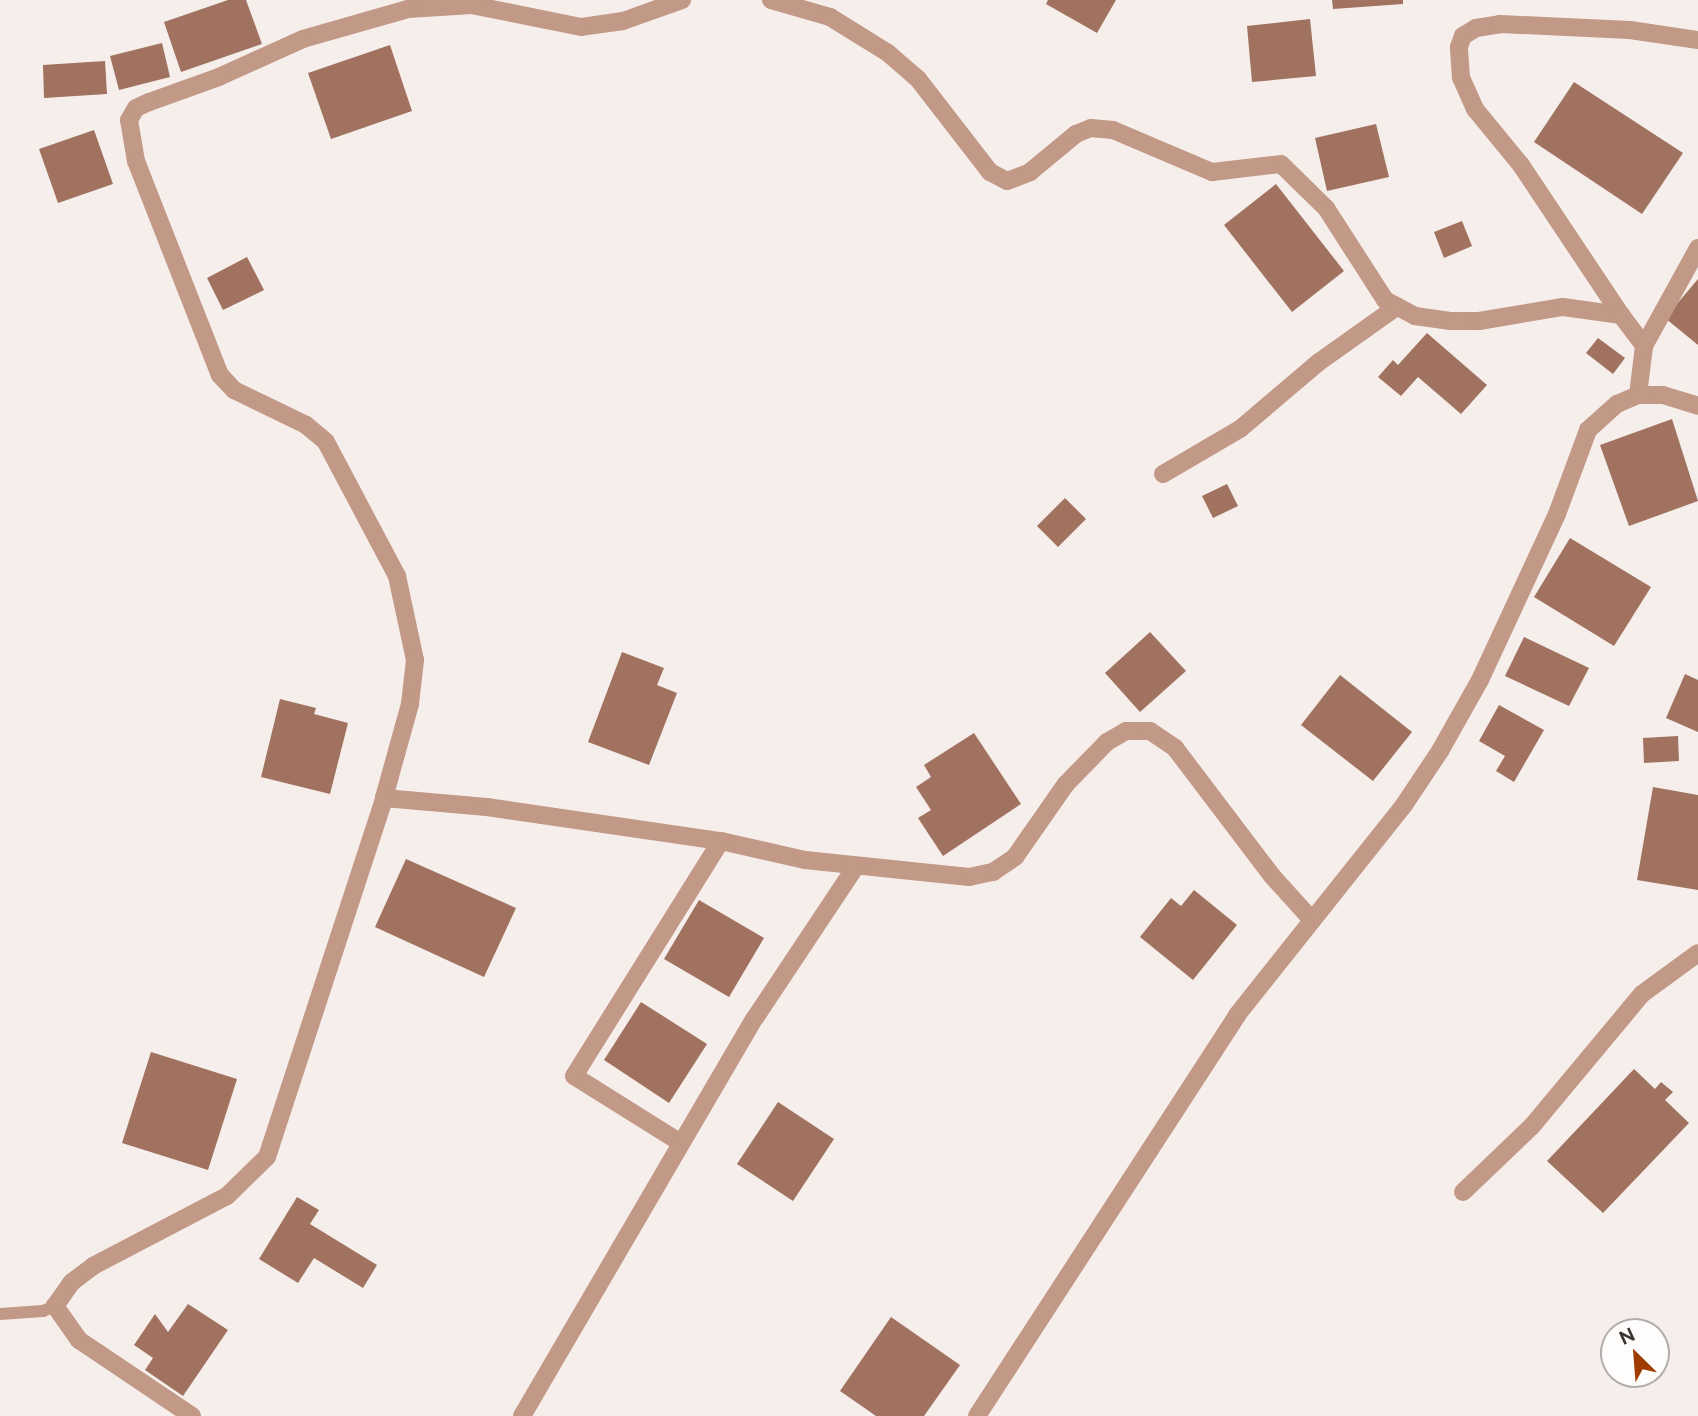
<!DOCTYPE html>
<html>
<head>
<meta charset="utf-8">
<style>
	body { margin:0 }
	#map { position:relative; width:1698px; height:1416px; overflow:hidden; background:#f6eeeb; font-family:Raleway,sans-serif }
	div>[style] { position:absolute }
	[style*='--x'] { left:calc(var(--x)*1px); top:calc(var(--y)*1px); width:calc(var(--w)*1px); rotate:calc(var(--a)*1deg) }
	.building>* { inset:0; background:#a0725f }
	.lane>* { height:12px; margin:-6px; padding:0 6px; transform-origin:6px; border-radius:6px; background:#c29886 }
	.street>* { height:18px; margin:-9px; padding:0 9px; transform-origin:9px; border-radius:9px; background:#c29886 }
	span { translate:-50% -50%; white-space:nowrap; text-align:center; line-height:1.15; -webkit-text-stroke:7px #fffdfc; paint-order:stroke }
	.north { position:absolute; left:1600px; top:1318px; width:70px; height:70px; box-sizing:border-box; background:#fffdfc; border:2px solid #b0adac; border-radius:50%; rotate:335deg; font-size:19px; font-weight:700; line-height:28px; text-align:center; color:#393634 }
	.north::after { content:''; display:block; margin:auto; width:24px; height:32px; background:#9f3c00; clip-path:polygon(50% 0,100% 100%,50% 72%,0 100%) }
</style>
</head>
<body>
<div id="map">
	<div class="building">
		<div style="clip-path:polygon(228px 0,246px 0,262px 44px,181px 72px,164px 22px)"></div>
		<div style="clip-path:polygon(1048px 0,1116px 0,1097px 33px,1046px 4px)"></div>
		<div style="clip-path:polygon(1332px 0,1403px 0,1403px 4px,1333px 9px)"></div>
		<div style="clip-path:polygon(1310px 19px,1316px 76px,1252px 82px,1247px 26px)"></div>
		<div style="clip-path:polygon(162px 43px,170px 77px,119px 90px,110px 56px)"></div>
		<div style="clip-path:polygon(390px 45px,412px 111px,331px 139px,308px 73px)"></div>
		<div style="clip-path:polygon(105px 61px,107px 94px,44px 98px,43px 65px)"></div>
		<div style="clip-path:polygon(1574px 82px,1683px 153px,1642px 214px,1534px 142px)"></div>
		<div style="clip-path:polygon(1376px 124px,1389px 177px,1327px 191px,1315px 138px)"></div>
		<div style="clip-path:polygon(94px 130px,113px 184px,58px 203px,39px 149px)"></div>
		<div style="clip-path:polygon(1276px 184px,1344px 271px,1292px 312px,1224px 225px)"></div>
		<div style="clip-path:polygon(1462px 221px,1472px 246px,1444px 258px,1434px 232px)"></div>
		<div style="clip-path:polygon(247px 257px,264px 290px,223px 310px,207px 278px)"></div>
		<div style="clip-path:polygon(1698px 279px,1698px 345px,1665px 318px)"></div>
		<div style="clip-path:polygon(1427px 333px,1487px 385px,1461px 414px,1418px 377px,1401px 396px,1378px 377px,1393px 360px,1398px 365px)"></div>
		<div style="clip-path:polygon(1598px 338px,1625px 358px,1613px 374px,1586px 353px)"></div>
		<div style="clip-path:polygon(1672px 419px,1698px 501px,1629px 526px,1600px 445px)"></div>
		<div style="clip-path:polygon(1227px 484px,1238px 506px,1213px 518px,1202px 496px)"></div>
		<div style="clip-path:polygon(1065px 498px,1086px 519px,1058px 547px,1037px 526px)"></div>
		<div style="clip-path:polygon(1570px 538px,1651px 587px,1614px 646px,1534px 597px)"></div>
		<div style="clip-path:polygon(1150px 632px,1186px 671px,1140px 712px,1105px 673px)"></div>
		<div style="clip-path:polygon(1524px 637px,1589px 668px,1569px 706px,1505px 676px)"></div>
		<div style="clip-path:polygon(622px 652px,664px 668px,657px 685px,677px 693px,649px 765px,588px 742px)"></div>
		<div style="clip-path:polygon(1685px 674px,1698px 680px,1698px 732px,1666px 718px)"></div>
		<div style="clip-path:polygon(1340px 675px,1412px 732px,1373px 781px,1301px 725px)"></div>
		<div style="clip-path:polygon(280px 699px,316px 708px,314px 714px,348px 723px,330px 794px,261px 777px)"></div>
		<div style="clip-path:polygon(1499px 705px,1544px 730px,1514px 782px,1496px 771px,1505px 756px,1479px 741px)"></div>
		<div style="clip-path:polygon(974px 733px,1021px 804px,943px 856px,918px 818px,931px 810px,916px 787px,931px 777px,924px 765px)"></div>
		<div style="clip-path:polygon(1678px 736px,1679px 761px,1644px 763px,1643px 738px)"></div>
		<div style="clip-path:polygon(1653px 787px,1698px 795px,1698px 890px,1637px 880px)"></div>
		<div style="clip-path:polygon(406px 859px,516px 908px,484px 977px,375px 927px)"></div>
		<div style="clip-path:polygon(1194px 890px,1237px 925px,1193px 980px,1140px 937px,1171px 898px,1181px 906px)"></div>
		<div style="clip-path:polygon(699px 900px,764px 938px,729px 997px,664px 959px)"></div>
		<div style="clip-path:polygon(641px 1002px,707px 1044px,669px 1103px,604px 1060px)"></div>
		<div style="clip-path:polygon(151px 1052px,237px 1079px,208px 1170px,122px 1143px)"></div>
		<div style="clip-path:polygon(1634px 1069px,1655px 1089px,1661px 1082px,1673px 1092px,1665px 1100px,1689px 1123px,1603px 1213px,1547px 1161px)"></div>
		<div style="clip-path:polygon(778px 1102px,834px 1139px,793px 1201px,737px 1164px)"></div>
		<div style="clip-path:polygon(297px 1197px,319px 1210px,310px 1224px,377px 1265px,363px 1288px,314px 1258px,298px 1283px,259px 1259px)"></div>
		<div style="clip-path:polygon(188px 1304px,228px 1330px,183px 1396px,145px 1370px,153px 1358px,134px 1345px,155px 1314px,168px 1332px)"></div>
		<div style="clip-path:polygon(891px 1317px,960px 1365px,924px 1416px,876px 1416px,840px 1391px)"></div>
	</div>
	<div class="lane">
		<div style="--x:0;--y:1314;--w:43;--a:-4"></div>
		<div style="--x:43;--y:1311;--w:13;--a:-23"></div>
	</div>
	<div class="street">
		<div style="--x:682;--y:0;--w:63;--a:160.4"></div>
		<div style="--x:623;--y:21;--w:42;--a:171.9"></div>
		<div style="--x:581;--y:27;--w:111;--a:-168.6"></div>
		<div style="--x:472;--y:5;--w:64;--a:176.4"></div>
		<div style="--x:408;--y:9;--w:109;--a:164.1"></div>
		<div style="--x:303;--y:39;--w:92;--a:155.7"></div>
		<div style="--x:219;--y:77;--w:74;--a:160.3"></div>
		<div style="--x:149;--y:102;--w:14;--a:155"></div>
		<div style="--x:136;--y:108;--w:14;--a:120"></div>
		<div style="--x:129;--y:120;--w:42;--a:80.3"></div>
		<div style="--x:136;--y:161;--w:230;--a:68.6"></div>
		<div style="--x:220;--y:375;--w:21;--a:47"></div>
		<div style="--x:234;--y:390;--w:80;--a:25.9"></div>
		<div style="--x:306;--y:425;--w:26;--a:40"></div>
		<div style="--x:326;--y:442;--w:152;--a:62.1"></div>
		<div style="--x:397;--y:576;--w:86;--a:77.9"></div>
		<div style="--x:415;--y:660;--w:44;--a:96.5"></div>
		<div style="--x:410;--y:704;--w:98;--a:105.5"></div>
		<div style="--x:384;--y:798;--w:103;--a:5"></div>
		<div style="--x:487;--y:807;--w:236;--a:8.3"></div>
		<div style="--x:721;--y:841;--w:86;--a:12.7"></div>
		<div style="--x:805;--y:860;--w:165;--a:5.9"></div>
		<div style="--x:969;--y:877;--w:25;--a:-12"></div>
		<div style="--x:993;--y:872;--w:27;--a:-34"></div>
		<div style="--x:1015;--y:857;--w:89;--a:-55.1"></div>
		<div style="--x:1066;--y:784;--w:59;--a:-45.7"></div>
		<div style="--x:1107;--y:742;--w:22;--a:-30"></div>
		<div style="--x:1126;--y:731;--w:24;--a:0"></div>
		<div style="--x:1150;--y:731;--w:30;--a:34"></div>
		<div style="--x:1175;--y:748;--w:162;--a:52.8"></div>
		<div style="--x:1273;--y:877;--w:58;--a:47.8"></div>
		<div style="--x:771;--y:0;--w:61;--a:16.1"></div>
		<div style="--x:830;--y:17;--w:68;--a:31.8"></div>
		<div style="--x:888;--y:53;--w:40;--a:41"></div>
		<div style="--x:918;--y:79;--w:118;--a:52.3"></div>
		<div style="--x:990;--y:172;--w:19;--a:28"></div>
		<div style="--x:1007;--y:181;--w:25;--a:-21"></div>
		<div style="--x:1030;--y:172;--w:60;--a:-39.6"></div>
		<div style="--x:1076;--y:134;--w:16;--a:-22"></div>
		<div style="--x:1091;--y:128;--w:22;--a:5"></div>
		<div style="--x:1113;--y:130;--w:108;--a:23"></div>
		<div style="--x:1212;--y:172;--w:69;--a:-6.6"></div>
		<div style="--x:1281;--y:164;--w:63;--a:44.4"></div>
		<div style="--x:1326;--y:208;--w:109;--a:57.3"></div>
		<div style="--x:1385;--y:300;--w:34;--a:28"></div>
		<div style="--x:1415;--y:316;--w:34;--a:8"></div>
		<div style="--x:1449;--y:321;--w:30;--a:0"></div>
		<div style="--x:1479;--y:321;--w:85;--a:-9.5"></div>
		<div style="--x:1563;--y:307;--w:59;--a:7.9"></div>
		<div style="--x:1621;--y:315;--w:180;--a:-123.7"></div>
		<div style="--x:1521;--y:165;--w:72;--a:-129.4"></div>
		<div style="--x:1475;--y:109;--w:34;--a:-114"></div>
		<div style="--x:1461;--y:78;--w:31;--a:-94"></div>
		<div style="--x:1459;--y:47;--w:12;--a:-70"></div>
		<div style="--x:1463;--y:36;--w:15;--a:-32"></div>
		<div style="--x:1476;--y:28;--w:24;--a:-9"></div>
		<div style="--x:1500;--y:24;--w:130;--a:2.6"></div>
		<div style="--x:1630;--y:30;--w:69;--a:8.4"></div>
		<div style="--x:1621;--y:315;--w:39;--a:53"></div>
		<div style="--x:1638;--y:395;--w:49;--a:-83"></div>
		<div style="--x:1644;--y:346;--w:112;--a:-61.1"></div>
		<div style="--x:1163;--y:474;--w:89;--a:-30.3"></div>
		<div style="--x:1240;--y:429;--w:104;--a:-40.3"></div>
		<div style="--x:1319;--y:362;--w:93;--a:-35.4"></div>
		<div style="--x:681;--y:1143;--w:126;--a:-147.9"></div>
		<div style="--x:574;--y:1076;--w:277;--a:-58"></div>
		<div style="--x:1463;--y:1192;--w:95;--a:-43.7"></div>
		<div style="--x:1532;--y:1126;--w:172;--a:-50.2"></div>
		<div style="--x:1642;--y:994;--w:69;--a:-36.2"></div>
		<div style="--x:192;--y:1416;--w:136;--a:-146.1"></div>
		<div style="--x:79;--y:1340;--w:42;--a:-125.2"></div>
		<div style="--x:55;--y:1306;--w:29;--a:-55"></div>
		<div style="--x:72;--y:1282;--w:26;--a:-37"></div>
		<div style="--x:93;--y:1266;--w:151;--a:-27.6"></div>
		<div style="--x:227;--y:1196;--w:56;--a:-44.3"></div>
		<div style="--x:267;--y:1157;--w:378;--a:-71.9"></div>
		<div style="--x:522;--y:1416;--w:461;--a:-59.7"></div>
		<div style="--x:755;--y:1018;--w:182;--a:-56.4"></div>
		<div style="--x:977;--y:1416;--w:478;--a:-57"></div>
		<div style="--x:1237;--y:1015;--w:268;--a:-51.5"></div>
		<div style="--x:1404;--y:805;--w:65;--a:-56.3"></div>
		<div style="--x:1440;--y:751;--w:81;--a:-60.6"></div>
		<div style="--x:1480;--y:680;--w:183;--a:-65.1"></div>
		<div style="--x:1557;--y:514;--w:90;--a:-69.7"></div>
		<div style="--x:1588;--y:430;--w:39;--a:-42"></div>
		<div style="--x:1617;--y:404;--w:23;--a:-23"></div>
		<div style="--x:1638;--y:395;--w:25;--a:0"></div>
		<div style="--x:1663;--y:395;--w:37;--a:17"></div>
	</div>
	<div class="north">N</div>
</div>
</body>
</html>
